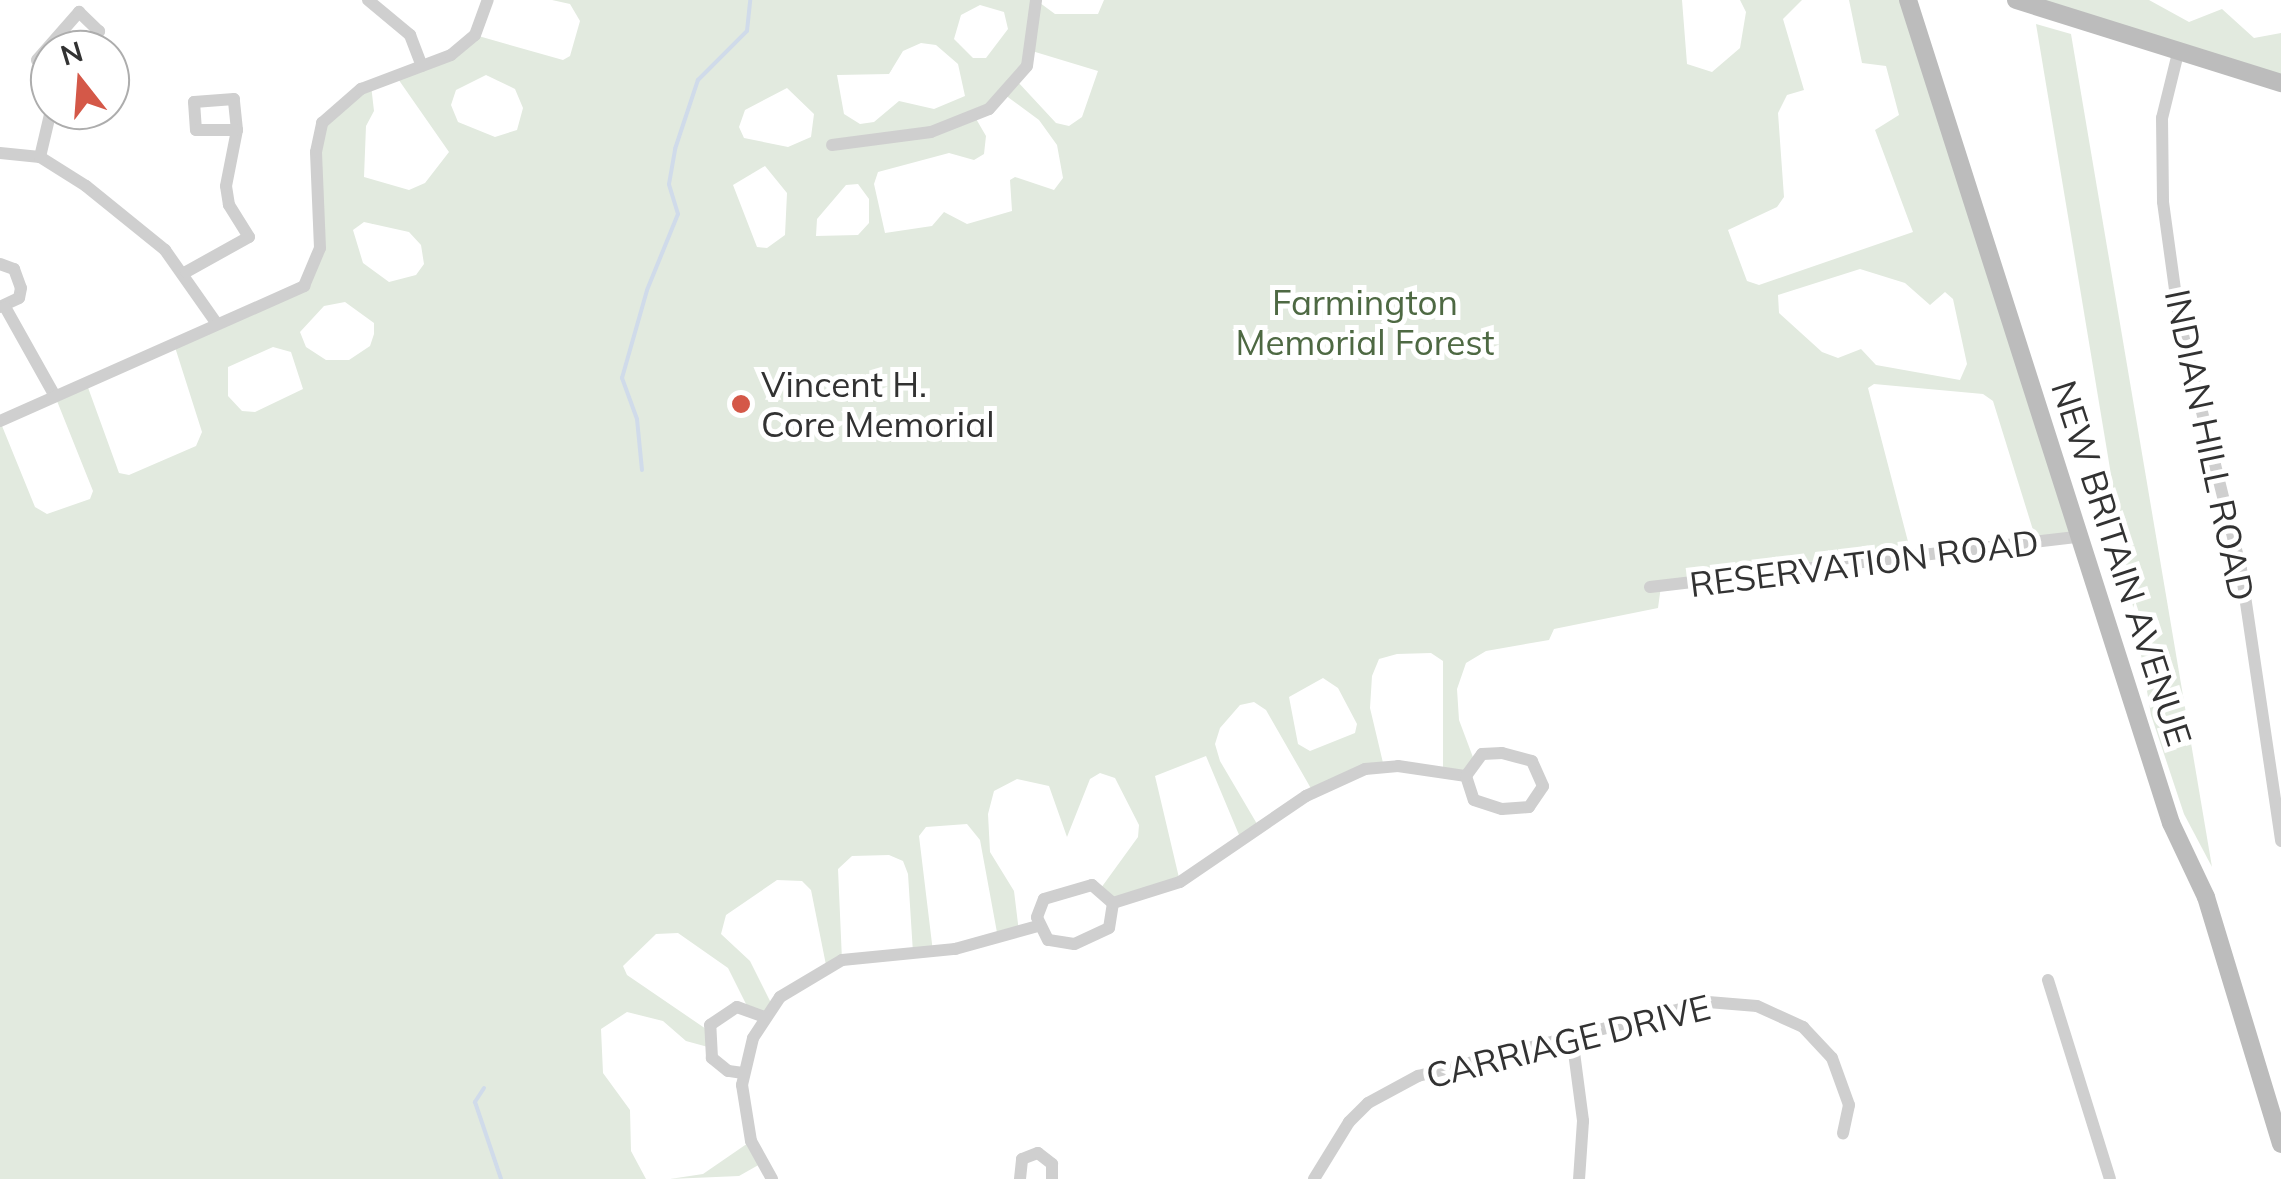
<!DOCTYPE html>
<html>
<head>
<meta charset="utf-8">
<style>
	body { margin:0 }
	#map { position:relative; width:2281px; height:1179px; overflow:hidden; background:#fff; font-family:Mulish,sans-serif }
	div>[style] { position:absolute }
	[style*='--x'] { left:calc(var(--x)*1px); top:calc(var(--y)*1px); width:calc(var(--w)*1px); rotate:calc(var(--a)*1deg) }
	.green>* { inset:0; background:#e2eadf }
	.stream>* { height:4px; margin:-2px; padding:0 2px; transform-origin:2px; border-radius:2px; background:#d0dbea }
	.street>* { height:12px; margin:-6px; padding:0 6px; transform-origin:6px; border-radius:6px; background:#cfcfcf }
	.secondary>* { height:18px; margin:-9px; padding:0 9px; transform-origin:9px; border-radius:9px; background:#bcbcbc }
	.dots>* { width:28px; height:28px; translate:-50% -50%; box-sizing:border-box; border:5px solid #fff; border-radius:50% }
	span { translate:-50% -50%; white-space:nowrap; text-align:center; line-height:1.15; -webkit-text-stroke:10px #fff; paint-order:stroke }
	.park-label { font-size:35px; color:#4e6943 }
	.poi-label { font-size:35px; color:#323232 }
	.left { translate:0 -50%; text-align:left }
	.street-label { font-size:35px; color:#323232 }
	.north { position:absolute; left:30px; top:30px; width:100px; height:100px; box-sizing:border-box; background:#fff; border:2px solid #adadad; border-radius:50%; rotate:343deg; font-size:28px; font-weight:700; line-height:40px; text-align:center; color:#323232 }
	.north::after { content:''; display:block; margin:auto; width:35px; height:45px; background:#d45848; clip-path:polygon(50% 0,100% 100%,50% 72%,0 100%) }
</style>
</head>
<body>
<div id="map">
	<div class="green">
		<div style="clip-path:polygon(evenodd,552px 0,1036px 0,1055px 14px,1098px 14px,1104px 0,1682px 0,1687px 64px,1712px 72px,1740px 48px,1746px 12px,1740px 0,1802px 0,1783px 19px,1804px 90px,1787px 95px,1778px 113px,1784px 197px,1777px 207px,1728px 230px,1747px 281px,1759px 285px,1913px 232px,1875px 130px,1899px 115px,1886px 66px,1862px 63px,1849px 0,1908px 0,2078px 537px,2037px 543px,1993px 401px,1983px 394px,1874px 384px,1868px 388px,1912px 557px,1661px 586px,1658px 608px,1554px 629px,1549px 640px,1486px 651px,1466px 663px,1457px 689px,1459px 720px,1474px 760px,1466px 776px,1443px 772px,1443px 661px,1431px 653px,1397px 654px,1379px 659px,1372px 676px,1370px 708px,1384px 767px,1313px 792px,1266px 710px,1254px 702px,1240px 705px,1220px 728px,1215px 744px,1220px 761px,1260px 829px,1242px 842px,1206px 756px,1155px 776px,1180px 882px,1113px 903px,1101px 888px,1138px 837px,1139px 825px,1115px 778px,1100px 773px,1090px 779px,1067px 837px,1049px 786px,1017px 779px,994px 791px,988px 814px,990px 852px,1014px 891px,1019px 932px,998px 938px,980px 840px,967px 824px,926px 827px,919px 836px,933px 952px,913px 953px,908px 874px,903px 861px,889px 855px,852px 856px,838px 869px,842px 960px,826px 965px,811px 890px,802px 881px,777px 880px,726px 915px,721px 934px,750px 961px,772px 1005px,764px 1017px,748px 1008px,728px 968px,678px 933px,656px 934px,623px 966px,627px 975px,709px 1031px,708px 1047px,686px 1041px,663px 1021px,627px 1012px,601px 1029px,603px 1073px,630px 1110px,631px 1151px,646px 1179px,0 1179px,0 421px,35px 507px,47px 514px,90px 499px,93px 491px,55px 396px,86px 382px,119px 473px,129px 475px,196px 446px,202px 432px,174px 344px,278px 301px,316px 269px,322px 123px,371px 85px,374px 111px,366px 126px,364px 177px,409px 190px,425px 183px,449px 152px,396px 76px,451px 55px,475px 35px,563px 60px,570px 56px,580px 21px,570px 4px,552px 0,980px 5px,1004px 12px,1008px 29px,986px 58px,973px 58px,954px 39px,961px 15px,980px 5px,552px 0,921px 43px,936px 45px,958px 64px,965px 96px,934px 109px,899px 101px,874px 122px,860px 124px,844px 114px,837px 75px,889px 74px,903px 51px,921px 43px,552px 0,1032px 51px,1098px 71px,1082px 117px,1069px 126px,1056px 123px,1017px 81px,1032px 51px,552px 0,486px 75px,515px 89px,523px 108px,517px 130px,495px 137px,458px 122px,451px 105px,456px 90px,486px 75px,552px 0,787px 88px,814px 114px,811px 137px,788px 147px,744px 138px,739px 127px,745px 110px,787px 88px,552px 0,1005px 95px,1039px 120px,1057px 145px,1063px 178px,1054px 190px,1015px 177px,1010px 180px,1012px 211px,967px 224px,944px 212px,932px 226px,885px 233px,874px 184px,878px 172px,949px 153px,974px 160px,984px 154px,986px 136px,975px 117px,1005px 95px,552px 0,765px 166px,787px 193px,785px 235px,767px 248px,757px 247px,733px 185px,765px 166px,552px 0,858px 184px,869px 199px,869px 223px,858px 235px,816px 236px,817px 219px,846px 185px,858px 184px,552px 0,364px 222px,409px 232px,421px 245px,424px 264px,416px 275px,389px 282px,363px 263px,353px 230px,364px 222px,552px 0,1860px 269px,1905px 283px,1930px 305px,1945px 292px,1953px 299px,1967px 364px,1960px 380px,1876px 365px,1861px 349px,1838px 358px,1822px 352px,1779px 313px,1778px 295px,1860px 269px,552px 0,345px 302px,374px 323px,374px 334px,370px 346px,349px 360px,326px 360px,306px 347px,300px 332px,324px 306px,345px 302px,552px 0,273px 347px,291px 352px,303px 389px,255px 412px,242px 411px,228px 396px,228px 367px,273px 347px,552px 0,1323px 678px,1338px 688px,1357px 724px,1355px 733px,1310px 751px,1298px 744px,1289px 697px,1323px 678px)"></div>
		<div style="clip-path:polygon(2016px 0,2149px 0,2189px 22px,2222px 9px,2254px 38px,2281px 33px,2281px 83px)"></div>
		<div style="clip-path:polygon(2036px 24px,2071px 34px,2212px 867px,2184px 814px,2151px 715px)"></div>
		<div style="clip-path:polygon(751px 1141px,762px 1163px,739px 1176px,670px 1179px,703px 1174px)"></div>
	</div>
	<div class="stream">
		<div style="--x:642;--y:470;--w:51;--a:-95.6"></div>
		<div style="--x:637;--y:419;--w:44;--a:-110.1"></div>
		<div style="--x:622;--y:378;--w:91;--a:-74.1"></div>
		<div style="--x:647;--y:290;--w:82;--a:-67.8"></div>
		<div style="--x:678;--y:214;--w:31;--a:-107"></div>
		<div style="--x:669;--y:184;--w:36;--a:-80"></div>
		<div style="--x:675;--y:149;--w:73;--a:-71.6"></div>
		<div style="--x:698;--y:80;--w:69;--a:-45"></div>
		<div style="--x:747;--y:31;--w:31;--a:-84"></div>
		<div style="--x:484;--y:1088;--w:17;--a:123"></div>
		<div style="--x:475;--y:1102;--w:81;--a:71.3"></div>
	</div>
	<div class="street">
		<div style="--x:368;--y:0;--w:55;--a:39.8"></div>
		<div style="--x:410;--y:35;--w:33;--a:69"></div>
		<div style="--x:2179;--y:49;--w:71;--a:103.8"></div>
		<div style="--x:2162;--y:118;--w:84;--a:89.3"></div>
		<div style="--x:2163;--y:202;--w:118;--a:82.2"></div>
		<div style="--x:2179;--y:319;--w:258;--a:76.1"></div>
		<div style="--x:2241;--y:569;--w:275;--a:81.6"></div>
		<div style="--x:50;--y:70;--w:16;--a:-142"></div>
		<div style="--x:37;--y:60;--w:64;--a:-48.8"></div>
		<div style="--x:79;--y:12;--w:28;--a:44"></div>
		<div style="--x:99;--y:31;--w:25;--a:132"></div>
		<div style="--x:832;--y:145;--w:100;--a:-7.5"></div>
		<div style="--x:931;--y:132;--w:62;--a:-21.6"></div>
		<div style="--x:989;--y:109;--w:57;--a:-48.5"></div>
		<div style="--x:1027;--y:66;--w:67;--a:-82.2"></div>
		<div style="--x:0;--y:153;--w:40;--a:5.7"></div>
		<div style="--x:40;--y:157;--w:54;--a:32.2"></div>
		<div style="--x:86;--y:186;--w:102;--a:39"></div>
		<div style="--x:165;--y:250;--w:90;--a:54.9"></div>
		<div style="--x:40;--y:157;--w:48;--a:-76.8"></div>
		<div style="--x:0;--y:264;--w:15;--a:20"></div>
		<div style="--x:14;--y:269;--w:20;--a:70"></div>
		<div style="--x:21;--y:288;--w:10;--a:101"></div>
		<div style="--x:19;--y:298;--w:21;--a:155"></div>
		<div style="--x:186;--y:272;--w:72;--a:-29.1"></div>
		<div style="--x:249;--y:237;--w:38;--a:-122"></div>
		<div style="--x:229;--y:205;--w:19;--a:-99"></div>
		<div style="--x:226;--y:186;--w:57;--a:-78.9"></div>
		<div style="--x:237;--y:130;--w:31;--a:-96"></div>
		<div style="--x:234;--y:99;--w:40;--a:175.7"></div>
		<div style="--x:194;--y:102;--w:28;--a:86"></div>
		<div style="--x:196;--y:130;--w:41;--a:0"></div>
		<div style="--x:5;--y:307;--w:102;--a:60.7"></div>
		<div style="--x:0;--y:421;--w:333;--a:-23.9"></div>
		<div style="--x:304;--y:286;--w:41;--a:-67.2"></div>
		<div style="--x:320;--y:248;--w:96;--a:-92.4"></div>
		<div style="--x:316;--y:152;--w:30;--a:-78"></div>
		<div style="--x:322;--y:123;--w:52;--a:-41.1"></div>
		<div style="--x:361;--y:89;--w:96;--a:-20.7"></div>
		<div style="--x:451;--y:55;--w:31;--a:-40"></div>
		<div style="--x:475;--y:35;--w:37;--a:-70"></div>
		<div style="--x:1650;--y:587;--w:431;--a:-6.7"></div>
		<div style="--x:1092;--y:885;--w:28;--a:41"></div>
		<div style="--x:1113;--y:903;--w:25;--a:99"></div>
		<div style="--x:1109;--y:928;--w:38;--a:155"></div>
		<div style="--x:1074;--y:944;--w:26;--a:-171"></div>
		<div style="--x:1048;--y:940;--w:25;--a:-116"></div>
		<div style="--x:1037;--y:917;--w:19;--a:-69"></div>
		<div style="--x:1044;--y:899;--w:50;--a:-16.3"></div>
		<div style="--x:1113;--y:903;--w:70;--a:-17.4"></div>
		<div style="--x:1180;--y:882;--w:153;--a:-34.3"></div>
		<div style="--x:1306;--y:796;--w:65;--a:-24.6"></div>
		<div style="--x:1365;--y:769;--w:33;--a:-5"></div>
		<div style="--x:1398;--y:766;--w:69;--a:8.4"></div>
		<div style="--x:1466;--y:776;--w:25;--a:72"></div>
		<div style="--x:1474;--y:800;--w:29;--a:18"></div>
		<div style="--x:1502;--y:809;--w:27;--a:-4"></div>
		<div style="--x:1529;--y:807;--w:25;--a:-56"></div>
		<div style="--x:1543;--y:786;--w:27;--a:-114"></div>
		<div style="--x:1532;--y:761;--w:31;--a:-165"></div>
		<div style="--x:1502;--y:753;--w:20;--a:177"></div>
		<div style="--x:1482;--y:754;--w:27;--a:126"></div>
		<div style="--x:2048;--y:980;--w:208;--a:72.7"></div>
		<div style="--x:1572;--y:1037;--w:85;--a:82.5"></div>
		<div style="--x:1583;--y:1121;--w:58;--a:93.9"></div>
		<div style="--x:743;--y:1073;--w:15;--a:-172"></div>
		<div style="--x:728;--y:1071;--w:21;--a:-141"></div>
		<div style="--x:712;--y:1058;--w:33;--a:-93"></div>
		<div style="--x:710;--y:1025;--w:32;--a:-34"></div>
		<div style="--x:737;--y:1007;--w:29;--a:20"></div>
		<div style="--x:772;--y:1179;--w:43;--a:-118.9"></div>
		<div style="--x:751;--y:1141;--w:57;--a:-99.1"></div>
		<div style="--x:742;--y:1085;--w:48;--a:-76.8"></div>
		<div style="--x:753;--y:1038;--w:49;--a:-56.6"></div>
		<div style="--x:780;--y:997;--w:72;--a:-30.8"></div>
		<div style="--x:842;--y:960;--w:114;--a:-5.6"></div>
		<div style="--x:955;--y:949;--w:86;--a:-15.5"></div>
		<div style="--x:1020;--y:1179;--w:20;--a:-84"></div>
		<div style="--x:1022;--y:1159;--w:17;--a:-21"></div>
		<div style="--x:1038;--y:1153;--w:18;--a:38"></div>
		<div style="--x:1052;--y:1164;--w:15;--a:90"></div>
		<div style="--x:1314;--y:1179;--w:67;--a:-58.4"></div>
		<div style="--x:1349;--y:1122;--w:27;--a:-45"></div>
		<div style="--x:1368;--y:1103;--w:57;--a:-28.4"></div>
		<div style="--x:1418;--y:1076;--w:299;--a:-14.3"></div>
		<div style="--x:1708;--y:1002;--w:49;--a:4.7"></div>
		<div style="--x:1757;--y:1006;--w:51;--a:24.5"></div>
		<div style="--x:1803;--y:1027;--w:42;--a:46.9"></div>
		<div style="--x:1832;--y:1058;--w:50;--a:70.1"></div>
		<div style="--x:1849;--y:1105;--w:29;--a:102"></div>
	</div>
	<div class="secondary">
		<div style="--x:1908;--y:0;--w:864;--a:72.28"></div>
		<div style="--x:2171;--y:823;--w:82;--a:64.7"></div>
		<div style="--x:2206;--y:897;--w:258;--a:73.1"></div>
		<div style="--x:2016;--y:0;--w:278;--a:17.4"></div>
	</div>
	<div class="dots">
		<div style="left:741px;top:404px;background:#d45848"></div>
	</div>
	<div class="park-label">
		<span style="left:1365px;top:322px">Farmington<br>Memorial Forest</span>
	</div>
	<div class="poi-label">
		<span class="left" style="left:761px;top:404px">Vincent H.<br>Core Memorial</span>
	</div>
	<div class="street-label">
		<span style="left:2210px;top:445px;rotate:78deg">INDIAN HILL ROAD</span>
		<span style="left:1864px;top:563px;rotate:-7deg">RESERVATION ROAD</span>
		<span style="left:2122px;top:563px;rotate:72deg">NEW BRITAIN AVENUE</span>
		<span style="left:1568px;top:1041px;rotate:-14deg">CARRIAGE DRIVE</span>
	</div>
	<div class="north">N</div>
</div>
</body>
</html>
